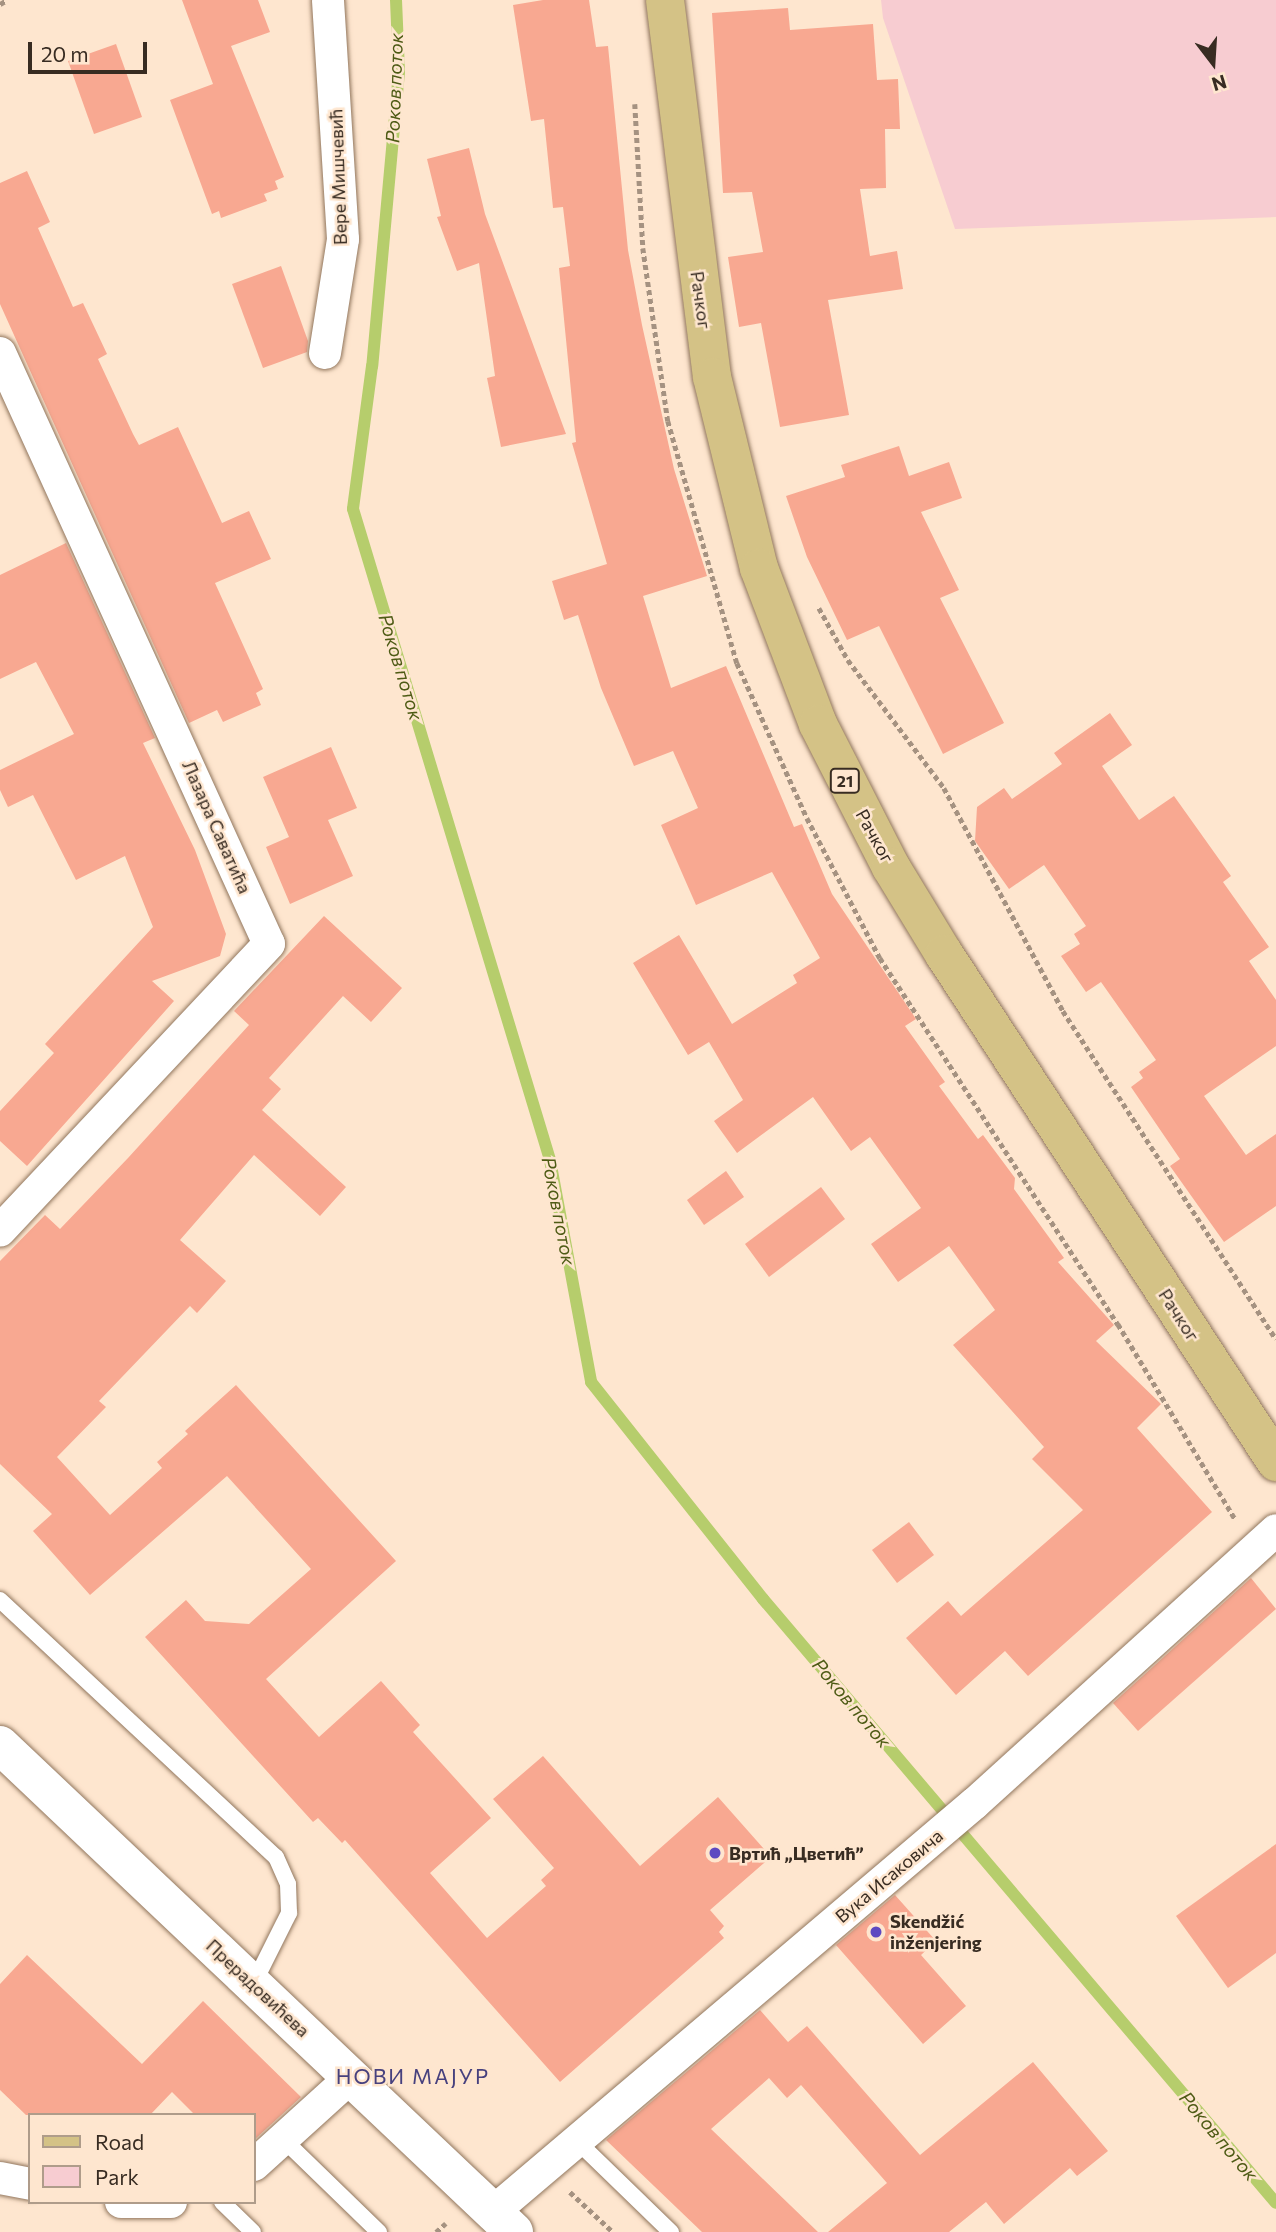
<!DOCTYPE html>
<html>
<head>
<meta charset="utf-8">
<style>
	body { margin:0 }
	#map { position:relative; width:1276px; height:2232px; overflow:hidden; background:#fee6cf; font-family:Commissioner,sans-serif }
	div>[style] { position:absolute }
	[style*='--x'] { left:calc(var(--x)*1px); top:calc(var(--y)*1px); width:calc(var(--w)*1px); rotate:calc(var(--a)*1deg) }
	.green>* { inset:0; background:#f7ccd1 }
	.stream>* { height:12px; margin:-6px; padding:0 6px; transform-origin:6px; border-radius:6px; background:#b6cd6c }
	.building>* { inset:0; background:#f8a891 }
	.path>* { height:4.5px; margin-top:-2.25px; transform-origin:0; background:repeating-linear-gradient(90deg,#a59281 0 5px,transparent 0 8.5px) }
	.roads { filter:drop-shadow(0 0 2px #91765d) drop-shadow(0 0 2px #91765d) }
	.service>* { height:16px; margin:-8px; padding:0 8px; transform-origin:8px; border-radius:8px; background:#fff }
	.minor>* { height:32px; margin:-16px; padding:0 16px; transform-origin:16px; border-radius:16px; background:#fff }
	.secondary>* { height:38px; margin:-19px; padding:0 19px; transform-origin:19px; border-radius:19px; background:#fff }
	.primary>* { height:38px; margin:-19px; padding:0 19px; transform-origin:19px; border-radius:19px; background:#d4c286 }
	.dots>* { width:19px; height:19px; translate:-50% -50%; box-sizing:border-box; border:4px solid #fee6cf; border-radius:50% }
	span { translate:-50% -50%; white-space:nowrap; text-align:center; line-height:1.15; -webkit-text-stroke:5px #fee6cf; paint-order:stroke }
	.shield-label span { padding:2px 5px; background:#fee6cf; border:2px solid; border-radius:5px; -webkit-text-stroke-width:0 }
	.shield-label { font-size:16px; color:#382c22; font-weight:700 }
	.street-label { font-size:18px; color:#382c22 }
	.poi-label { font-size:18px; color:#382c22; font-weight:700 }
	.left { translate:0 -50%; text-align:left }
	.water-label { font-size:19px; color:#4e5b15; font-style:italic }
	.quarter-label { font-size:21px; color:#47417e; letter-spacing:2px }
	.legend { position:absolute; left:28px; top:2113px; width:228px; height:91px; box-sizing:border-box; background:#fee6cf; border:2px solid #af9c8a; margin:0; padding:9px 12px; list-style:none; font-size:21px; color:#382c22 }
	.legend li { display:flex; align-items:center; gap:14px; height:35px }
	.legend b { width:35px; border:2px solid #af9c8a }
	.north { position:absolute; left:1178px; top:28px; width:70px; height:70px; -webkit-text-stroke:5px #fee6cf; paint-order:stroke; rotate:163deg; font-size:19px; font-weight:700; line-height:28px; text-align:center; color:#382c22 }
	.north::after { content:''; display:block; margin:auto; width:24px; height:32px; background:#382c22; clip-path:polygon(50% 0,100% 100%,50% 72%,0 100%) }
	.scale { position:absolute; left:28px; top:42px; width:119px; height:32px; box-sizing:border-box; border:4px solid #382c22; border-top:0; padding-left:9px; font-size:21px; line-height:24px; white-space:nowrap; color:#382c22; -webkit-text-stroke:5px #fee6cf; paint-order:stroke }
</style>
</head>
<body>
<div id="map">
	<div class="green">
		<div style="clip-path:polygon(881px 0,1276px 0,1276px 217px,955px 229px,883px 18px)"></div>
	</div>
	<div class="stream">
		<div style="--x:396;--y:0;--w:72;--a:87.6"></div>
		<div style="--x:399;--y:72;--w:295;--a:95.2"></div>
		<div style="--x:372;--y:366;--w:144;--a:97.6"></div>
		<div style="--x:353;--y:509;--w:680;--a:73.16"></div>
		<div style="--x:550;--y:1160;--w:226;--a:79.5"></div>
		<div style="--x:591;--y:1382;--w:277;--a:51.6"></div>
		<div style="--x:763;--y:1599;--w:792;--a:49.66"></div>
	</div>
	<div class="building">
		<div style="clip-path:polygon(182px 0,258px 0,270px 32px,231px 46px,284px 177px,275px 181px,278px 189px,264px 194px,267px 201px,221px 218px,219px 211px,212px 214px,170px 100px,213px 84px)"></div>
		<div style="clip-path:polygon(543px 0,589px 0,596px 47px,608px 46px,628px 250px,642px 325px,674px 469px,707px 576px,643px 596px,671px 688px,726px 666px,794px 827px,802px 824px,832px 894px,916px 1019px,905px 1026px,945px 1082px,939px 1086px,978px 1139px,983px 1135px,1015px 1178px,1014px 1189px,1064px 1258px,1058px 1262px,1114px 1325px,1096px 1341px,1161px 1404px,1137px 1428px,1212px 1512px,1028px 1676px,1005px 1651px,956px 1695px,906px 1638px,948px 1601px,961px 1616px,1083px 1510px,1032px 1459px,1044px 1447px,953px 1345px,995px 1310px,949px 1246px,898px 1282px,871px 1244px,921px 1208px,870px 1137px,851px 1151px,813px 1097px,737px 1153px,714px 1121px,743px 1100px,709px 1042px,688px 1055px,633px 963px,679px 935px,732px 1024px,797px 983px,793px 975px,820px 958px,772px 872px,696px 905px,661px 825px,698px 808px,673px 751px,634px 766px,601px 688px,578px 615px,564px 620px,552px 581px,607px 564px,572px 443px,576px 442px,559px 268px,570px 266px,563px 207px,553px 208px,544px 119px,531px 121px,513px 5px)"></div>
		<div style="clip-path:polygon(788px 8px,790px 30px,873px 24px,877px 80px,898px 79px,900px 129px,885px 129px,886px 188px,860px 189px,870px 256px,897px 251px,903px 289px,828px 300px,849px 415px,780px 427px,761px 323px,739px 327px,728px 257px,763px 252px,752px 192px,723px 193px,712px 13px)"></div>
		<div style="clip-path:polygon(116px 44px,142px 117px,94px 134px,68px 61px)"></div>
		<div style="clip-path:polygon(469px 148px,485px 214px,566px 434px,501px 447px,487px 378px,495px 376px,479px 263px,457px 271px,437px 217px,441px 216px,427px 159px)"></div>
		<div style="clip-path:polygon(27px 171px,50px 222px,38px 228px,73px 307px,83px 303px,107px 354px,98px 359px,133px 434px,139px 445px,178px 427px,222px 523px,249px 511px,271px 559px,215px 583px,263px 689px,256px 693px,261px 705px,223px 722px,217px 710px,189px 723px,0 304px,0 183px)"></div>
		<div style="clip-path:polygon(281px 266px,308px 341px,307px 352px,263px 368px,232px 284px)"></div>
		<div style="clip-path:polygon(899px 446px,909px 476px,949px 462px,962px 498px,921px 512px,959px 590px,940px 598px,1004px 723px,943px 754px,879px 626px,847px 640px,807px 557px,786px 496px,845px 477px,841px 465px)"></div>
		<div style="clip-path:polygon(66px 543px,155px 738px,143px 743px,195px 850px,226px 934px,220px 956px,152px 981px,174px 1001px,27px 1166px,0 1141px,0 1111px,54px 1053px,45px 1044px,153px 927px,125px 856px,76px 880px,33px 795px,8px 807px,0 790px,0 770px,74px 734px,36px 662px,0 679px,0 575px)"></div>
		<div style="clip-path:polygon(1110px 713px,1132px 745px,1102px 766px,1139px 820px,1174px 796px,1231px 876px,1223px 882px,1269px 947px,1249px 961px,1276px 1000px,1276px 1046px,1204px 1096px,1246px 1155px,1276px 1134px,1276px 1206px,1224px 1242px,1170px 1166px,1180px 1159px,1131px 1087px,1143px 1078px,1139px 1072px,1156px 1060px,1101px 982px,1086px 992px,1061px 956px,1080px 944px,1074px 934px,1086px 926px,1044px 865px,1009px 889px,975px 841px,977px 807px,1004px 788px,1012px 799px,1062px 764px,1054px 753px)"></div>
		<div style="clip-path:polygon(331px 747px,357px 808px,328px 820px,353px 876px,290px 904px,266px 847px,289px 837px,263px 777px)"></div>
		<div style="clip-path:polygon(324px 916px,402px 988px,371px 1022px,343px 996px,269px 1078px,281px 1089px,262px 1110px,346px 1187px,320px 1216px,254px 1155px,180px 1240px,226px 1281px,197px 1313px,190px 1306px,99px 1401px,106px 1407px,57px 1457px,110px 1515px,162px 1468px,157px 1462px,188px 1434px,185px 1431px,236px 1385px,396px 1561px,266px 1679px,319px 1737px,381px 1681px,420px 1725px,413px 1732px,491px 1818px,430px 1873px,487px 1938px,546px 1886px,541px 1880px,554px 1868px,493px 1799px,543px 1756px,640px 1866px,718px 1797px,771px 1857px,710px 1910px,724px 1926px,719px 1932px,724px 1938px,560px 2082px,345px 1840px,342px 1843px,318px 1818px,313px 1822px,145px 1637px,186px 1600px,205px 1621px,249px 1624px,311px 1569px,227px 1476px,90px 1595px,33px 1531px,52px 1514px,0 1464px,0 1261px,45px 1215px,60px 1229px,128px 1158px,249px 1025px,234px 1011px)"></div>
		<div style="clip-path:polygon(726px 1171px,744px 1197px,704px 1225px,687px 1200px)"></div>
		<div style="clip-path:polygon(821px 1187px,845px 1219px,769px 1277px,745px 1244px)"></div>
		<div style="clip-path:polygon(909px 1522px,934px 1555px,897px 1583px,872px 1550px)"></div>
		<div style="clip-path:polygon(1251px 1578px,1276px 1609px,1138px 1731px,1113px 1703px)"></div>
		<div style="clip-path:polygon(1276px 1844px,1276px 1953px,1228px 1988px,1176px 1916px)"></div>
		<div style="clip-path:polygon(895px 1895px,936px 1941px,921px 1955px,966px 2006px,923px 2044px,836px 1945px)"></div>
		<div style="clip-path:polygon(27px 1955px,142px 2064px,203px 2001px,301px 2097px,254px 2140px,254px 2115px,195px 2115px,172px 2092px,150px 2115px,26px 2115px,0 2090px,0 1984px)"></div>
		<div style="clip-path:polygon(760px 2010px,788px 2042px,807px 2026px,920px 2155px,1033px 2062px,1108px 2151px,1077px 2176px,1070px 2168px,1004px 2224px,986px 2202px,949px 2232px,828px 2232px,887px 2183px,801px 2085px,787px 2098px,769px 2078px,711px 2129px,818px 2232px,702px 2232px,606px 2140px)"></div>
	</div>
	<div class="path">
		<div style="--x:0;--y:4;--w:8;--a:-30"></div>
		<div style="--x:635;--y:104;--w:144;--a:86.8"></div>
		<div style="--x:643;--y:248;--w:175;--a:81.8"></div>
		<div style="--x:668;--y:421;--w:252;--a:74.1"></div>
		<div style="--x:737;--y:663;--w:170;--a:65.7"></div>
		<div style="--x:807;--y:818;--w:158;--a:62.5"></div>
		<div style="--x:880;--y:958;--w:437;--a:57"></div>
		<div style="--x:1118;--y:1324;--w:227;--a:59"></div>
		<div style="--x:819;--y:608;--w:60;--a:60.9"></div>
		<div style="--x:848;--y:660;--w:160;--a:53.1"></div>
		<div style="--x:944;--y:788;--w:253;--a:61.9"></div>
		<div style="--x:1063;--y:1011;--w:391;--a:57"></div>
		<div style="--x:570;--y:2192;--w:59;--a:42.9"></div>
		<div style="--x:436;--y:2232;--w:13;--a:-42"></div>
	</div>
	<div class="roads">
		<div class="service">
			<div style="--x:0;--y:1600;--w:377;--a:43"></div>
			<div style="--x:276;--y:1857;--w:30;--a:66"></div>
			<div style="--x:288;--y:1884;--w:29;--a:88"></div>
			<div style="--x:289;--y:1913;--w:78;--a:116.6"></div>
			<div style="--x:285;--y:2141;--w:131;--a:44.1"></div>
			<div style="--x:577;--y:2141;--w:131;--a:44.1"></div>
			<div style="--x:222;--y:2202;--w:43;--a:44.1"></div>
		</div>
		<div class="minor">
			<div style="--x:0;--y:353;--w:649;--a:65.53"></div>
			<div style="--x:269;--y:944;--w:393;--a:133.2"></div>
			<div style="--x:325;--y:353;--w:115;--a:-81"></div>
			<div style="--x:343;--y:239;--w:239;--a:-93.6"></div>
			<div style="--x:254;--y:2165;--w:131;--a:-42.2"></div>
			<div style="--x:0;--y:2178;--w:31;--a:11"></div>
			<div style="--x:121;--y:2202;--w:50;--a:0"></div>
			<div style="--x:493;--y:2212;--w:632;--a:-40.32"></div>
			<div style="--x:975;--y:1803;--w:406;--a:-42.2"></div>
		</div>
		<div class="secondary">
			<div style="--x:0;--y:1745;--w:708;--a:43.45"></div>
		</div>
		<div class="primary">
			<div style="--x:665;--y:0;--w:380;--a:82.9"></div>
			<div style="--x:712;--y:377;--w:197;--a:76.2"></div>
			<div style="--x:759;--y:568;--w:167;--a:69.3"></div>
			<div style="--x:818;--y:724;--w:161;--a:63"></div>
			<div style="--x:891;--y:867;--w:102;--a:58.7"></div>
			<div style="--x:944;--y:954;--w:607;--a:56.83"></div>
		</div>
	</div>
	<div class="dots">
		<div style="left:715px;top:1853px;background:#5e49c1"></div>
		<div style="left:876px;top:1932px;background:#5e49c1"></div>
	</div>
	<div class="shield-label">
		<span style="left:845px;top:781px">21</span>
	</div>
	<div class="street-label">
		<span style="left:338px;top:177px;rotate:-92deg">Вере Мишчевић</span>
		<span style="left:701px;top:300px;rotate:82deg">Рачког</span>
		<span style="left:217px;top:827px;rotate:66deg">Лазара Саватића</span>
		<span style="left:875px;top:836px;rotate:61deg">Рачког</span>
		<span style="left:1179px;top:1315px;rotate:57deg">Рачког</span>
		<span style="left:889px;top:1876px;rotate:-40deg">Вука Исаковича</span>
		<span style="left:258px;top:1988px;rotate:43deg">Прерадовићева</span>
	</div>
	<div class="poi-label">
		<span class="left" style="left:729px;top:1853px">Вртић „Цветић”</span>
		<span class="left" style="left:890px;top:1932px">Skendžić<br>inženjering</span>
	</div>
	<div class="water-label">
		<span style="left:394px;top:88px;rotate:-88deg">Роков поток</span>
		<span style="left:401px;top:667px;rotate:73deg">Роков поток</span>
		<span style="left:559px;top:1211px;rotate:79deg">Роков поток</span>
		<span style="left:852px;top:1703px;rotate:50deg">Роков поток</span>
		<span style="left:1219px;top:2136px;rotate:50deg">Роков поток</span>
	</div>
	<div class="quarter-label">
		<span style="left:413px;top:2076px">НОВИ МАЈУР</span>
	</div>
	<ul class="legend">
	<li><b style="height:9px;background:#d4c286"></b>Road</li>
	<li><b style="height:19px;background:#f7ccd1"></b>Park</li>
	</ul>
	<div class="north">N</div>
	<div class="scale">20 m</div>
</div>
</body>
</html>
